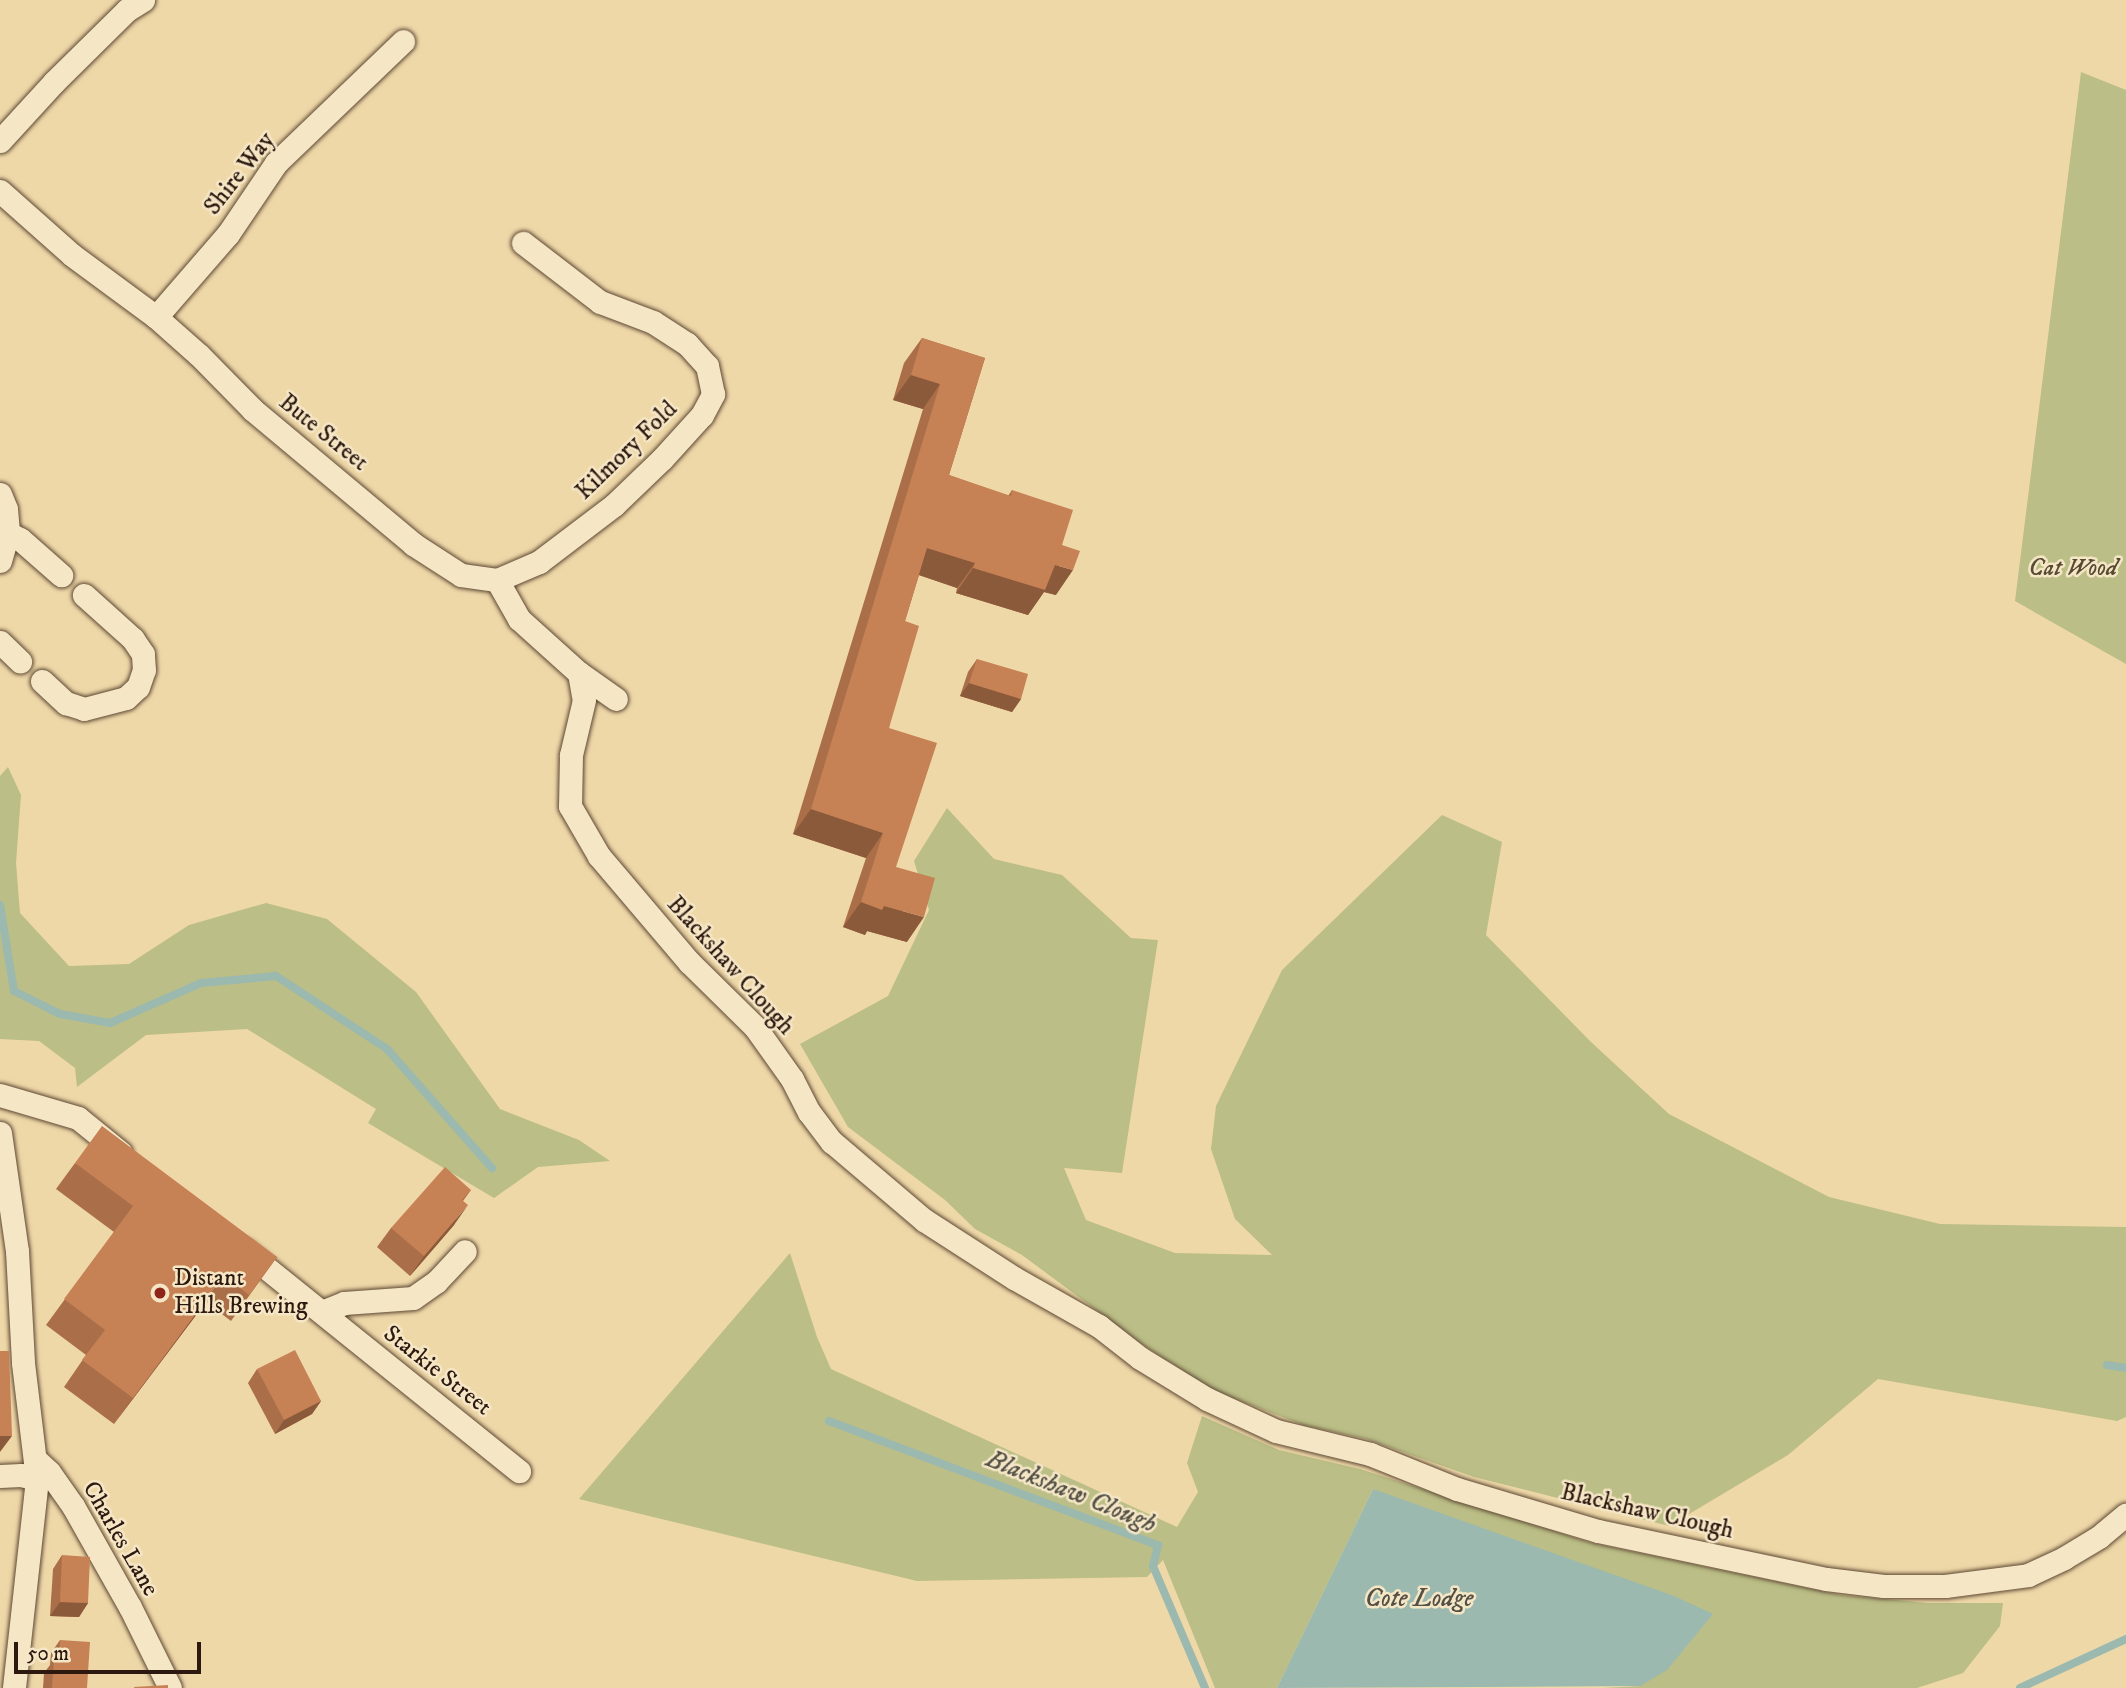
<!DOCTYPE html>
<html>
<head>
<meta charset="utf-8">
<style>
	body { margin:0 }
	#map { position:relative; width:2126px; height:1688px; overflow:hidden; background:#efd8a8; font-family:"IM FELL DW Pica",serif }
	div>[style] { position:absolute }
	[style*='--x'] { left:calc(var(--x)*1px); top:calc(var(--y)*1px); width:calc(var(--w)*1px); rotate:calc(var(--a)*1deg) }
	.green>* { inset:0; background:#bbbe86 }
	.water>* { inset:0; background:#9bb9af }
	.stream>* { height:8px; margin:-4px; padding:0 4px; transform-origin:4px; border-radius:4px; background:#9bb9af }
	.roads { filter:drop-shadow(0 0 2px #5d4834) drop-shadow(0 0 2px #5d4834) }
	.minor>* { height:23px; margin:-11.5px; padding:0 11.5px; transform-origin:11.5px; border-radius:11.5px; background:#f5e6c6 }
	.wall>* { inset:0; background:#aa6f48 }
	.shaded-wall>* { inset:0; background:#8b5a3b }
	.building>* { inset:0; background:#c68154 }
	.dots>* { width:19px; height:19px; translate:-50% -50%; box-sizing:border-box; border:4px solid #f5e6c6; border-radius:50% }
	span { translate:-50% -50%; white-space:nowrap; text-align:center; line-height:1.15; -webkit-text-stroke:5px #f5e6c6; paint-order:stroke }
	.street-label { font-size:24px; color:#2c180e }
	.park-label { font-size:24px; color:#574a32; font-style:italic }
	.poi-label { font-size:24px; color:#2c180e }
	.left { translate:0 -50%; text-align:left }
	.water-label { font-size:26px; color:#535046; font-style:italic }
	.scale { position:absolute; left:14px; top:1642px; width:187px; height:32px; box-sizing:border-box; border:4px solid #2c180e; border-top:0; padding-left:9px; font-size:21px; line-height:24px; white-space:nowrap; color:#2c180e; -webkit-text-stroke:5px #f5e6c6; paint-order:stroke }
</style>
</head>
<body>
<div id="map">
	<div class="green">
		<div style="clip-path:polygon(2081px 72px,2126px 90px,2126px 664px,2015px 601px)"></div>
		<div style="clip-path:polygon(8px 767px,21px 795px,16px 863px,20px 913px,69px 966px,129px 964px,189px 925px,266px 903px,327px 919px,416px 992px,500px 1109px,579px 1140px,610px 1161px,538px 1167px,494px 1198px,368px 1123px,376px 1109px,247px 1029px,146px 1035px,77px 1087px,75px 1068px,39px 1041px,0 1039px,0 776px)"></div>
		<div style="clip-path:polygon(947px 808px,994px 859px,1062px 875px,1131px 938px,1158px 940px,1122px 1173px,1064px 1168px,1086px 1220px,1175px 1253px,1272px 1255px,1235px 1219px,1211px 1149px,1216px 1106px,1282px 970px,1442px 815px,1502px 842px,1486px 935px,1591px 1042px,1669px 1114px,1829px 1197px,1940px 1224px,2126px 1227px,2126px 1417px,2117px 1421px,1878px 1379px,1788px 1455px,1669px 1526px,1474px 1477px,1366px 1439px,1303px 1425px,1215px 1391px,1146px 1347px,1022px 1255px,975px 1229px,945px 1200px,848px 1127px,800px 1044px,888px 996px,929px 910px,914px 861px)"></div>
		<div style="clip-path:polygon(790px 1253px,817px 1337px,831px 1369px,1177px 1527px,1198px 1492px,1187px 1463px,1202px 1416px,1279px 1450px,1360px 1469px,1591px 1543px,1841px 1595px,1928px 1603px,2003px 1603px,2000px 1626px,1963px 1673px,1917px 1688px,1603px 1688px,1640px 1686px,1373px 1489px,1277px 1688px,1215px 1688px,1163px 1560px,1147px 1577px,917px 1581px,579px 1499px)"></div>
	</div>
	<div class="water">
		<div style="clip-path:polygon(1373px 1489px,1674px 1596px,1713px 1614px,1667px 1670px,1640px 1686px,1277px 1688px)"></div>
	</div>
	<div class="stream">
		<div style="--x:0;--y:905;--w:87;--a:80.8"></div>
		<div style="--x:14;--y:991;--w:51;--a:26.6"></div>
		<div style="--x:60;--y:1014;--w:51;--a:10.2"></div>
		<div style="--x:110;--y:1023;--w:99;--a:-23.7"></div>
		<div style="--x:201;--y:983;--w:75;--a:-5.3"></div>
		<div style="--x:276;--y:976;--w:133;--a:33.3"></div>
		<div style="--x:387;--y:1049;--w:159;--a:48.6"></div>
		<div style="--x:2107;--y:1365;--w:19;--a:9"></div>
		<div style="--x:829;--y:1421;--w:352;--a:20.7"></div>
		<div style="--x:1158;--y:1545;--w:22;--a:103"></div>
		<div style="--x:1153;--y:1566;--w:133;--a:66.9"></div>
		<div style="--x:2020;--y:1688;--w:117;--a:-24.8"></div>
	</div>
	<div class="roads">
		<div class="minor">
			<div style="--x:0;--y:141;--w:80;--a:-47.5"></div>
			<div style="--x:54;--y:82;--w:103;--a:-44.6"></div>
			<div style="--x:127;--y:10;--w:19;--a:-32"></div>
			<div style="--x:0;--y:191;--w:96;--a:41.6"></div>
			<div style="--x:72;--y:255;--w:104;--a:36.4"></div>
			<div style="--x:156;--y:317;--w:57;--a:41.5"></div>
			<div style="--x:199;--y:355;--w:77;--a:45.5"></div>
			<div style="--x:253;--y:410;--w:209;--a:39.9"></div>
			<div style="--x:413;--y:544;--w:57;--a:32.9"></div>
			<div style="--x:461;--y:575;--w:36;--a:8"></div>
			<div style="--x:497;--y:580;--w:45;--a:60.6"></div>
			<div style="--x:519;--y:619;--w:81;--a:42"></div>
			<div style="--x:579;--y:673;--w:45;--a:35.1"></div>
			<div style="--x:156;--y:317;--w:110;--a:-49.1"></div>
			<div style="--x:228;--y:234;--w:86;--a:-55.9"></div>
			<div style="--x:276;--y:163;--w:176;--a:-43.8"></div>
			<div style="--x:0;--y:494;--w:16;--a:68"></div>
			<div style="--x:6;--y:509;--w:24;--a:85"></div>
			<div style="--x:8;--y:533;--w:29;--a:106"></div>
			<div style="--x:8;--y:533;--w:13;--a:27"></div>
			<div style="--x:20;--y:539;--w:55;--a:41.3"></div>
			<div style="--x:497;--y:580;--w:46;--a:-23.2"></div>
			<div style="--x:539;--y:562;--w:94;--a:-37.2"></div>
			<div style="--x:614;--y:505;--w:66;--a:-43.8"></div>
			<div style="--x:662;--y:459;--w:59;--a:-47.7"></div>
			<div style="--x:702;--y:415;--w:24;--a:-62"></div>
			<div style="--x:713;--y:394;--w:29;--a:-102"></div>
			<div style="--x:707;--y:366;--w:30;--a:-132"></div>
			<div style="--x:687;--y:344;--w:40;--a:-147.1"></div>
			<div style="--x:653;--y:322;--w:57;--a:-159.3"></div>
			<div style="--x:600;--y:302;--w:97;--a:-142.5"></div>
			<div style="--x:0;--y:642;--w:28;--a:44"></div>
			<div style="--x:579;--y:673;--w:27;--a:80"></div>
			<div style="--x:584;--y:700;--w:57;--a:103.3"></div>
			<div style="--x:571;--y:755;--w:51;--a:91.1"></div>
			<div style="--x:570;--y:806;--w:58;--a:59.9"></div>
			<div style="--x:599;--y:856;--w:139;--a:49.7"></div>
			<div style="--x:689;--y:962;--w:93;--a:44.6"></div>
			<div style="--x:755;--y:1027;--w:64;--a:54.6"></div>
			<div style="--x:792;--y:1079;--w:37;--a:63"></div>
			<div style="--x:809;--y:1112;--w:38;--a:53"></div>
			<div style="--x:832;--y:1142;--w:121;--a:40.3"></div>
			<div style="--x:924;--y:1220;--w:107;--a:32.8"></div>
			<div style="--x:1014;--y:1278;--w:98;--a:29.5"></div>
			<div style="--x:1099;--y:1326;--w:52;--a:38"></div>
			<div style="--x:1140;--y:1358;--w:79;--a:31.5"></div>
			<div style="--x:1207;--y:1399;--w:76;--a:24.9"></div>
			<div style="--x:1276;--y:1431;--w:97;--a:13.7"></div>
			<div style="--x:1370;--y:1454;--w:94;--a:21.9"></div>
			<div style="--x:1457;--y:1489;--w:147;--a:16.6"></div>
			<div style="--x:1598;--y:1531;--w:233;--a:11.9"></div>
			<div style="--x:1826;--y:1579;--w:58;--a:6.9"></div>
			<div style="--x:1884;--y:1586;--w:61;--a:0"></div>
			<div style="--x:1945;--y:1586;--w:84;--a:-7.5"></div>
			<div style="--x:2028;--y:1575;--w:40;--a:-25"></div>
			<div style="--x:2064;--y:1558;--w:41;--a:-31"></div>
			<div style="--x:2099;--y:1537;--w:35;--a:-40"></div>
			<div style="--x:42;--y:681;--w:33;--a:43"></div>
			<div style="--x:66;--y:703;--w:19;--a:18"></div>
			<div style="--x:84;--y:709;--w:43;--a:-14.7"></div>
			<div style="--x:126;--y:698;--w:16;--a:-43"></div>
			<div style="--x:138;--y:687;--w:18;--a:-71"></div>
			<div style="--x:144;--y:670;--w:16;--a:-94"></div>
			<div style="--x:143;--y:654;--w:18;--a:-124"></div>
			<div style="--x:133;--y:639;--w:66;--a:-138.1"></div>
			<div style="--x:0;--y:1095;--w:81;--a:16.4"></div>
			<div style="--x:78;--y:1118;--w:55;--a:39.1"></div>
			<div style="--x:0;--y:1133;--w:119;--a:81.8"></div>
			<div style="--x:17;--y:1251;--w:112;--a:86.9"></div>
			<div style="--x:23;--y:1363;--w:117;--a:83.1"></div>
			<div style="--x:37;--y:1479;--w:210;--a:96.3"></div>
			<div style="--x:244;--y:1250;--w:353;--a:38.8"></div>
			<div style="--x:322;--y:1312;--w:24;--a:-22"></div>
			<div style="--x:344;--y:1303;--w:69;--a:-4.1"></div>
			<div style="--x:413;--y:1298;--w:28;--a:-35"></div>
			<div style="--x:436;--y:1282;--w:42;--a:-46.9"></div>
			<div style="--x:36;--y:1460;--w:18;--a:43"></div>
			<div style="--x:49;--y:1472;--w:42;--a:54.8"></div>
			<div style="--x:73;--y:1506;--w:116;--a:60.6"></div>
			<div style="--x:130;--y:1607;--w:90;--a:63.7"></div>
			<div style="--x:0;--y:1476;--w:21;--a:-3"></div>
			<div style="--x:21;--y:1475;--w:16;--a:14"></div>
		</div>
	</div>
	<div class="wall">
		<div style="clip-path:polygon(922px 338px,985px 358px,949px 475px,1008px 496px,1012px 490px,1062px 545px,1056px 595px,1044px 592px,1028px 615px,956px 593px,957px 588px,919px 575px,905px 621px,889px 728px,896px 867px,907px 942px,867px 931px,865px 935px,843px 927px,866px 858px,793px 834px,923px 409px,893px 400px,904px 363px)"></div>
		<div style="clip-path:polygon(977px 659px,1021px 699px,1012px 712px,960px 696px,968px 672px)"></div>
		<div style="clip-path:polygon(75px 1163px,277px 1257px,231px 1321px,206px 1302px,114px 1424px,64px 1387px,86px 1355px,46px 1325px,114px 1232px,56px 1189px)"></div>
		<div style="clip-path:polygon(471px 1190px,463px 1201px,454px 1225px,410px 1276px,377px 1247px,391px 1228px)"></div>
		<div style="clip-path:polygon(257px 1369px,321px 1401px,312px 1414px,275px 1434px,248px 1383px)"></div>
		<div style="clip-path:polygon(62px 1555px,88px 1603px,79px 1617px,50px 1616px,53px 1569px)"></div>
		<div style="clip-path:polygon(60px 1640px,87px 1688px,43px 1688px,44px 1673px,50px 1665px,51px 1653px)"></div>
	</div>
	<div class="shaded-wall">
		<div style="clip-path:polygon(911px 375px,940px 384px,923px 409px,893px 400px)"></div>
		<div style="clip-path:polygon(927px 548px,975px 563px,957px 588px,910px 572px)"></div>
		<div style="clip-path:polygon(1055px 565px,1073px 570px,1056px 595px,1044px 592px,1028px 615px,956px 593px,973px 568px)"></div>
		<div style="clip-path:polygon(969px 683px,1021px 699px,1012px 712px,960px 696px)"></div>
		<div style="clip-path:polygon(811px 809px,883px 833px,866px 858px,793px 834px)"></div>
		<div style="clip-path:polygon(861px 902px,884px 906px,924px 917px,907px 942px,867px 931px,865px 935px,843px 927px)"></div>
		<div style="clip-path:polygon(468px 1205px,454px 1225px,410px 1276px,424px 1256px)"></div>
		<div style="clip-path:polygon(224px 1276px,206px 1302px,114px 1424px,133px 1398px)"></div>
		<div style="clip-path:polygon(321px 1401px,312px 1414px,275px 1434px,284px 1420px)"></div>
		<div style="clip-path:polygon(0 1436px,12px 1436px,0 1452px)"></div>
		<div style="clip-path:polygon(60px 1602px,88px 1603px,79px 1617px,50px 1616px)"></div>
	</div>
	<div class="building">
		<div style="clip-path:polygon(922px 338px,985px 358px,949px 475px,1011px 496px,1012px 490px,1073px 510px,1062px 545px,1080px 551px,1073px 570px,1055px 565px,1045px 590px,973px 568px,975px 563px,927px 548px,905px 621px,919px 626px,889px 728px,937px 743px,896px 867px,935px 878px,924px 917px,884px 906px,882px 910px,861px 902px,883px 833px,811px 809px,940px 384px,911px 375px)"></div>
		<div style="clip-path:polygon(977px 659px,1028px 674px,1021px 699px,969px 683px)"></div>
		<div style="clip-path:polygon(102px 1126px,277px 1257px,249px 1295px,224px 1276px,133px 1398px,82px 1360px,105px 1330px,64px 1299px,133px 1206px,75px 1163px)"></div>
		<div style="clip-path:polygon(445px 1167px,471px 1190px,462px 1200px,468px 1205px,424px 1256px,391px 1228px)"></div>
		<div style="clip-path:polygon(295px 1350px,321px 1401px,284px 1420px,257px 1369px)"></div>
		<div style="clip-path:polygon(0 1351px,9px 1351px,12px 1436px,0 1436px)"></div>
		<div style="clip-path:polygon(62px 1555px,90px 1557px,88px 1603px,60px 1602px)"></div>
		<div style="clip-path:polygon(60px 1640px,90px 1642px,87px 1688px,52px 1688px,54px 1660px,59px 1660px)"></div>
		<div style="clip-path:polygon(168px 1685px,168px 1688px,134px 1688px,134px 1687px)"></div>
	</div>
	<div class="dots">
		<div style="left:160px;top:1293px;background:#8f2418"></div>
	</div>
	<div class="street-label">
		<span style="left:240px;top:174px;rotate:-52deg">Shire Way</span>
		<span style="left:323px;top:433px;rotate:39deg">Bute Street</span>
		<span style="left:627px;top:451px;rotate:-44deg">Kilmory Fold</span>
		<span style="left:730px;top:966px;rotate:48deg">Blackshaw Clough</span>
		<span style="left:437px;top:1371px;rotate:38deg">Starkie Street</span>
		<span style="left:1647px;top:1512px;rotate:13deg">Blackshaw Clough</span>
		<span style="left:120px;top:1539px;rotate:60deg">Charles Lane</span>
	</div>
	<div class="park-label">
		<span style="left:2073px;top:569px">Cat Wood</span>
	</div>
	<div class="poi-label">
		<span class="left" style="left:174px;top:1293px">Distant<br>Hills Brewing</span>
	</div>
	<div class="water-label">
		<span style="left:1071px;top:1492px;rotate:22deg">Blackshaw Clough</span>
		<span style="left:1419px;top:1599px">Cote Lodge</span>
	</div>
	<div class="scale">50 m</div>
</div>
</body>
</html>
